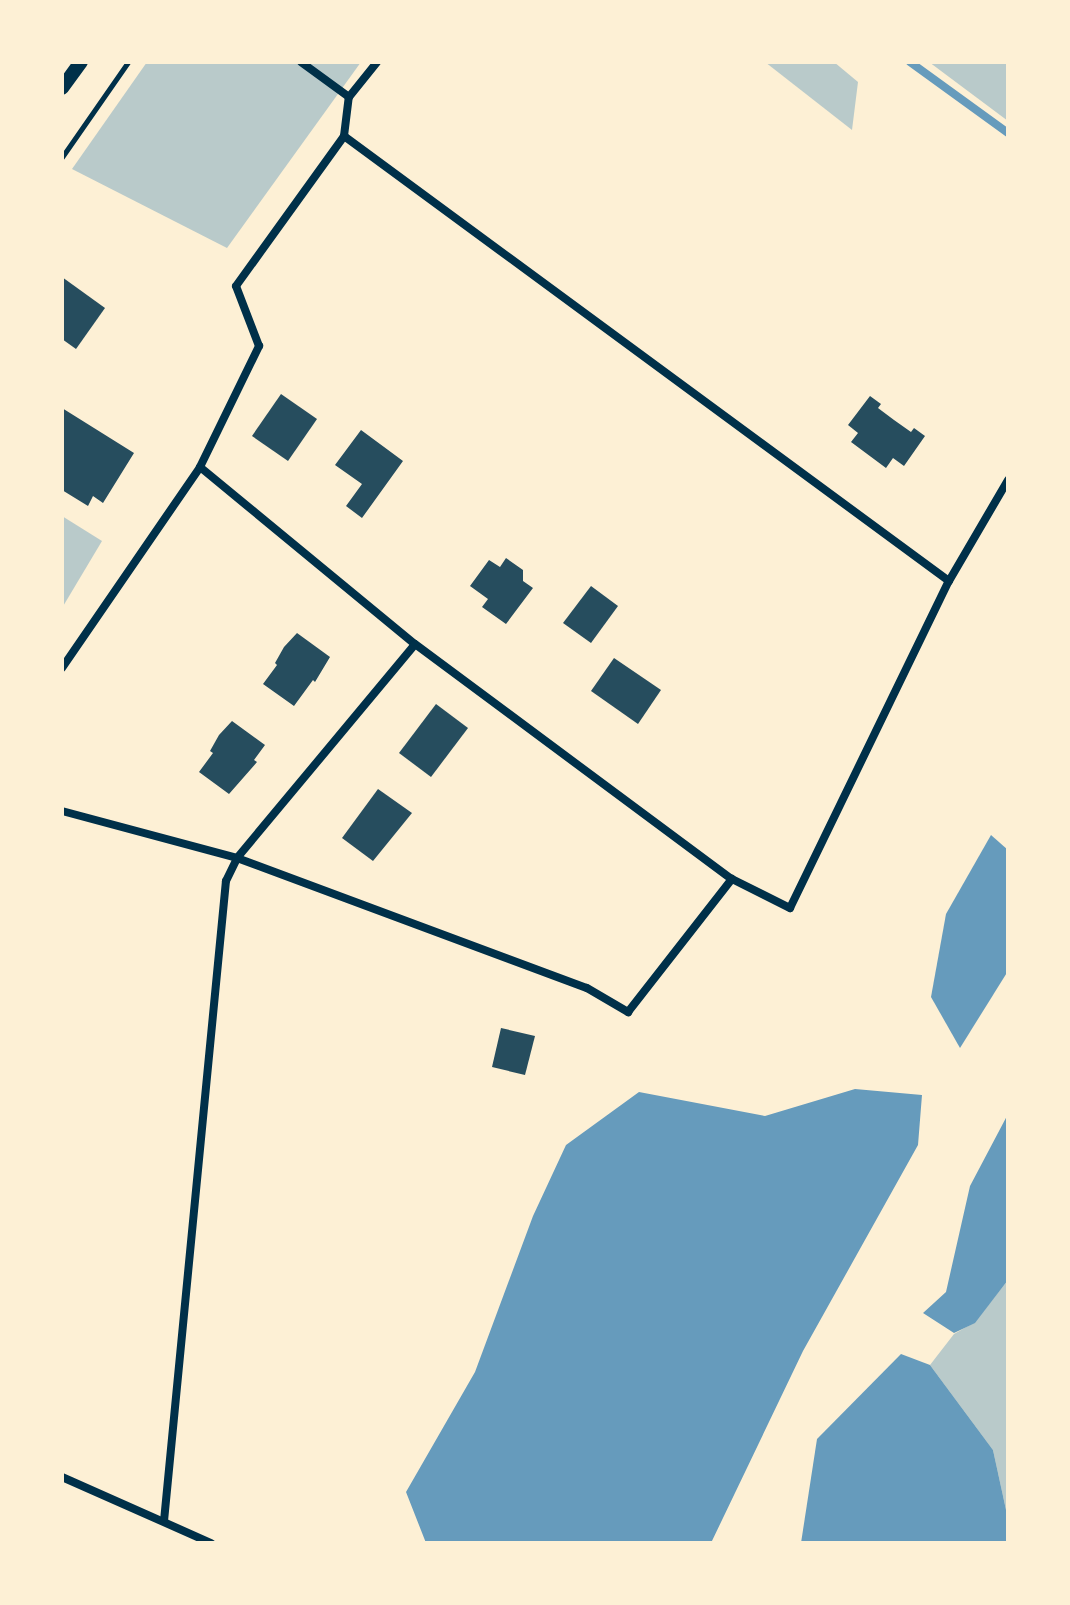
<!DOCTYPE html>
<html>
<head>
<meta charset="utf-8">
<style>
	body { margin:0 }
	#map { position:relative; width:1070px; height:1605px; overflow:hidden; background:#fdf0d5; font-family:"Space Grotesk",sans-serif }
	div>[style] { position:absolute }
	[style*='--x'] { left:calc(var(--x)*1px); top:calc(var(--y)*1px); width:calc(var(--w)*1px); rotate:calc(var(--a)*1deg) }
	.green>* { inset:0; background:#b9caca }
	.water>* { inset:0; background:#669bbc }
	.stream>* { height:8px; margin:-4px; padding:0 4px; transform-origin:4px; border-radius:4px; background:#669bbc }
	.building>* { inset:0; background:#264d5e }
	.path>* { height:5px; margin:-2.5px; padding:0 2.5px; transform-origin:2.5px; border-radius:2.5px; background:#003049 }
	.minor>* { height:8px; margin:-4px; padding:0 4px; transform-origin:4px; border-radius:4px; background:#003049 }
	.tertiary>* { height:14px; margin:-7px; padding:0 7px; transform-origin:7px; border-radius:7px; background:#003049 }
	span { translate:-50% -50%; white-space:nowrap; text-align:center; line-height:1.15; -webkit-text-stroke:8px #fdf0d5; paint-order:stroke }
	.frame { position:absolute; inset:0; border:64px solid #fdf0d5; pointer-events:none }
</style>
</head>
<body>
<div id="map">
	<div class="green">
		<div style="clip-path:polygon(147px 62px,361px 62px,227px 248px,72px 169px)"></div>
		<div style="clip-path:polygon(765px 62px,834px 62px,858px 82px,852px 130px)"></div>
		<div style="clip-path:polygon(929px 62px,1005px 62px,1008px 65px,1008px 121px)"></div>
		<div style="clip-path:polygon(62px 516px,102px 541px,62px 608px)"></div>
		<div style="clip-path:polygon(1008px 1280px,1008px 1519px,993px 1450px,930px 1365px,954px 1334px,975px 1322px)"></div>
	</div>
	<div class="water">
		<div style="clip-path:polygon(991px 835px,1008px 850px,1008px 971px,960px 1048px,931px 997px,946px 914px)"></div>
		<div style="clip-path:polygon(855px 1089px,922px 1095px,918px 1145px,803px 1351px,711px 1543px,426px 1543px,406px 1492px,475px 1372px,533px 1216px,566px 1145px,639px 1092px,765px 1116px)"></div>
		<div style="clip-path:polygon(1008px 1114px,1008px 1280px,975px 1323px,954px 1333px,923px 1313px,946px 1292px,970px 1186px)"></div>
		<div style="clip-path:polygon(901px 1354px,930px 1365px,993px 1450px,1008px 1519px,1008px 1543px,801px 1543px,817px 1439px)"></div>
	</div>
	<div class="stream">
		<div style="--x:910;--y:62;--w:121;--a:35.9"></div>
	</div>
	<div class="building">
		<div style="clip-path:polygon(62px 277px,105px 308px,76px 349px,62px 339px)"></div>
		<div style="clip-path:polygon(281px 394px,317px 419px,288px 461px,252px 436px)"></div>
		<div style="clip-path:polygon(870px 396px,881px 404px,878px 408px,894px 420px,911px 432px,914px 428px,925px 436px,904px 466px,893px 458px,886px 468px,851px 442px,858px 433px,848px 425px)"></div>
		<div style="clip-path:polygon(62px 408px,134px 453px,103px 503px,93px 496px,88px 506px,62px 490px)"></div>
		<div style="clip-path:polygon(361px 430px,403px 461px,362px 518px,346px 506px,362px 484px,335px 465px)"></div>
		<div style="clip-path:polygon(506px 558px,523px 570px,523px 581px,533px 588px,506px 624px,482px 607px,488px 599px,470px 586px,489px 560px,500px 567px)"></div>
		<div style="clip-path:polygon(591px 586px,618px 606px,591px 643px,563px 623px)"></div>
		<div style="clip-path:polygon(297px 633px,330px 657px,315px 682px,313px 680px,294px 706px,263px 684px,277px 665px,275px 663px,284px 647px)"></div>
		<div style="clip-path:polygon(614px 658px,661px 690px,638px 724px,591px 691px)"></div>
		<div style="clip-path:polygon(436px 704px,468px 728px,431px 777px,399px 753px)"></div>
		<div style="clip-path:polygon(232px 721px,265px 745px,254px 760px,257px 762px,229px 794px,199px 772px,213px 753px,210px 751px,219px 735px)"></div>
		<div style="clip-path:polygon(378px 789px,412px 813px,373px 861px,342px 838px)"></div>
		<div style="clip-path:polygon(501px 1028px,535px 1036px,525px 1075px,492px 1067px)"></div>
	</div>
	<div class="path">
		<div style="--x:62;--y:157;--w:116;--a:-55.2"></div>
	</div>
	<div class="minor">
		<div style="--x:349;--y:97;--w:45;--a:-51.3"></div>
		<div style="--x:344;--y:136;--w:751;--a:36.34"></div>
		<div style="--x:200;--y:467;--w:278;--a:39.5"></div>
		<div style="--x:415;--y:644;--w:395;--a:36.6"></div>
		<div style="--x:62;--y:668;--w:244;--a:-55.5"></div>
		<div style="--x:200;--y:467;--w:135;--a:-64"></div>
		<div style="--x:259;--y:346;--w:64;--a:-111"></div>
		<div style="--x:236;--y:286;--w:185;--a:-54.2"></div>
		<div style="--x:344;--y:136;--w:39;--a:-83"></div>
		<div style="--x:349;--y:97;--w:59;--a:-143.9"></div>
		<div style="--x:62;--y:811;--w:181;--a:15"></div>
		<div style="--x:237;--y:858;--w:373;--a:20.4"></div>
		<div style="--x:587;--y:988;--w:48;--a:30.3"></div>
		<div style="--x:628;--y:1012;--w:169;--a:-52"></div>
		<div style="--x:732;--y:879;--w:65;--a:26.6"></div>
		<div style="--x:790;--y:908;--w:364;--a:-64.1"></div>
		<div style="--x:949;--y:581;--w:117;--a:-59.7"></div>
		<div style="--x:62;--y:1477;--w:163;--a:23.9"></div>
		<div style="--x:164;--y:1521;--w:643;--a:-84.47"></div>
		<div style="--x:226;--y:881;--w:25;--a:-64"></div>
		<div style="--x:237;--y:858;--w:278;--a:-50.2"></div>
	</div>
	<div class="tertiary">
		<div style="--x:62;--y:88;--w:32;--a:-54"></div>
	</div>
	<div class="frame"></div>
</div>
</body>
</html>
